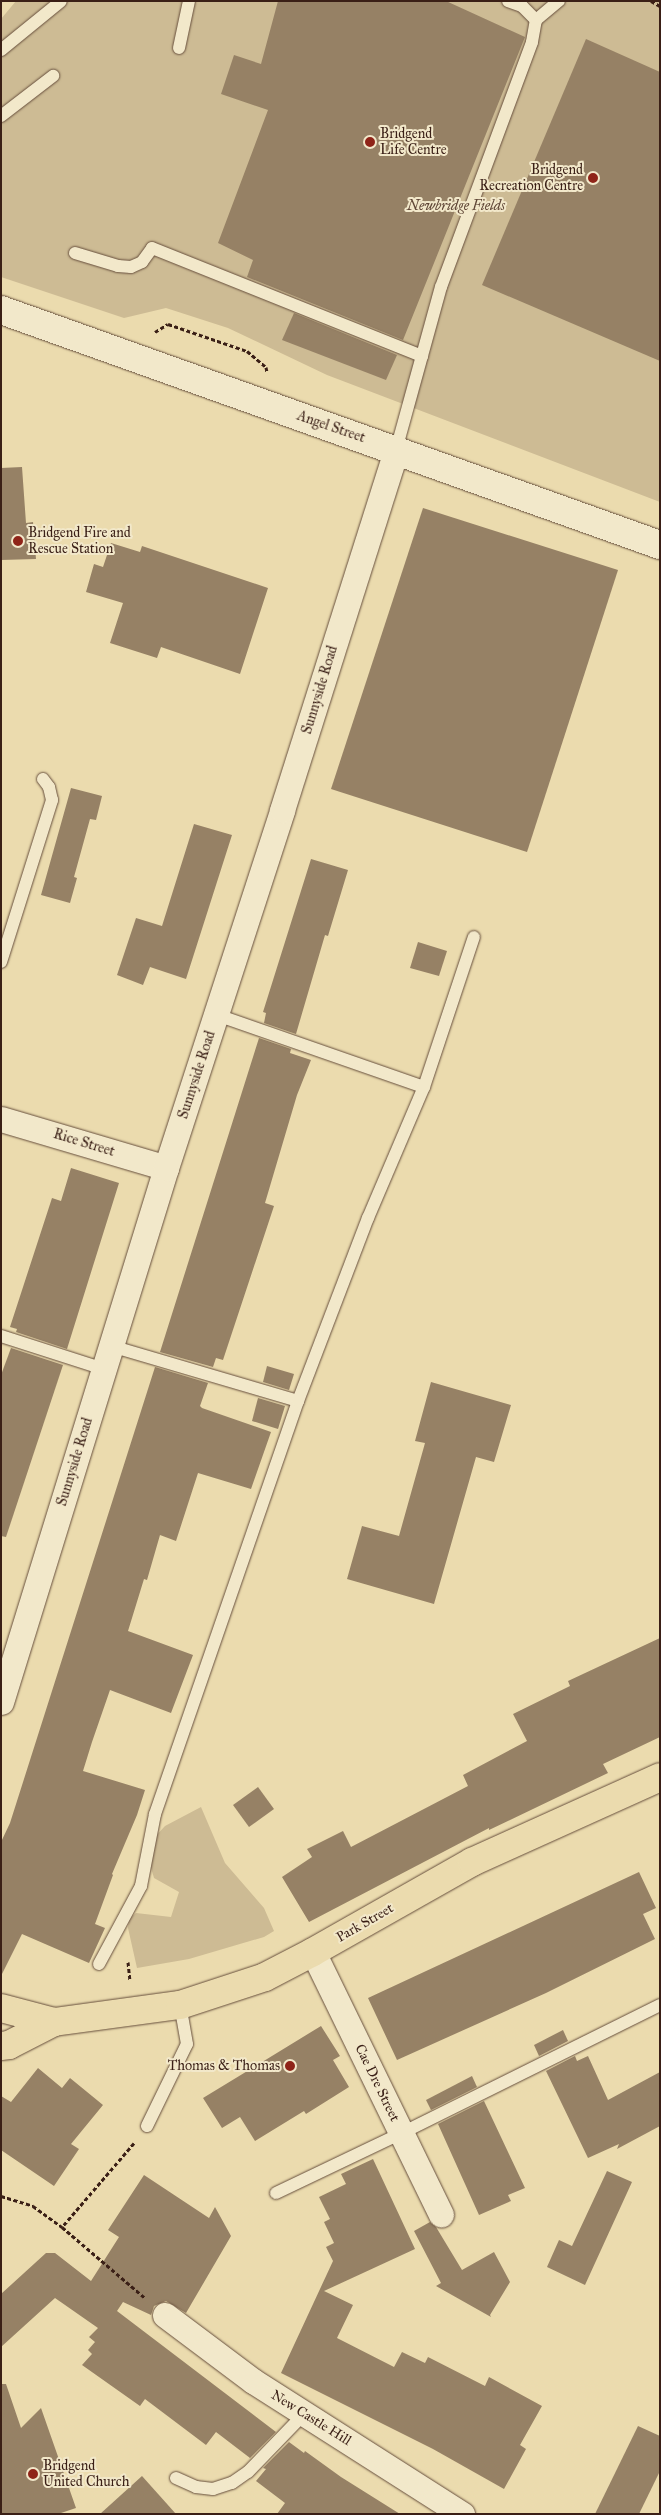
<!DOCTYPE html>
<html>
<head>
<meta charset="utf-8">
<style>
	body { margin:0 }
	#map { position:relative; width:661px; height:2515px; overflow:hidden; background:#ebdbae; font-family:"IM FELL Great Primer",serif }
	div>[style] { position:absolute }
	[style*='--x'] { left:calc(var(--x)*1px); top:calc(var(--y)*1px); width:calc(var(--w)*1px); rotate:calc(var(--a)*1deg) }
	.green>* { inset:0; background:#cdbb94 }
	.building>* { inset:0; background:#968165 }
	.path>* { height:3px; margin-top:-1.5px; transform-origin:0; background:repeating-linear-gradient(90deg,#3a1f16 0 4px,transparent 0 6.5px) }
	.roads { filter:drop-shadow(0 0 1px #664e3c) drop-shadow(0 0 1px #664e3c) }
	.service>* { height:12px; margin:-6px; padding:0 6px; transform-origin:6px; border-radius:6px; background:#f2e8ca }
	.minor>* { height:25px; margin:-12.5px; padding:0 12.5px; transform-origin:12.5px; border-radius:12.5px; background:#f2e8ca }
	.tertiary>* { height:28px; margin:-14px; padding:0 14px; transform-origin:14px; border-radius:14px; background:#f2e8ca }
	.primary>* { height:28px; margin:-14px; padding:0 14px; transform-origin:14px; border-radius:14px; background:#ebdbae }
	.dots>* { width:14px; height:14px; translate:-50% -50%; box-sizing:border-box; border:2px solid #f2e8ca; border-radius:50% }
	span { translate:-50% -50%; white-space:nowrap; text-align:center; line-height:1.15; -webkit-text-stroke:4px #f2e8ca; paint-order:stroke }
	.poi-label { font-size:14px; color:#3a1f16 }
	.left { translate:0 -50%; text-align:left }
	.right { translate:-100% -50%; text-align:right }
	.park-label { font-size:14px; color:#5f4636; font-style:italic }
	.street-label { font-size:14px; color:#3a1f16 }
	.frame { position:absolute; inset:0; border:2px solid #3a1f16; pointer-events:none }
</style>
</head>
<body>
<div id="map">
	<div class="green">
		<div style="clip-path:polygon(16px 1px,660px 1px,660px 502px,327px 375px,228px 328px,166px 308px,124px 318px,1px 277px,1px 19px)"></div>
		<div style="clip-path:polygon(201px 1807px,225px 1863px,264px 1908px,274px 1931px,264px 1937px,189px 1959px,137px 1968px,128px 1928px,129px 1919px,136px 1913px,171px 1917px,179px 1892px,154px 1878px,149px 1861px,153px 1839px,165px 1826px)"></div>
	</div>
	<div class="building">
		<div style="clip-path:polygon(278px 1px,446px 1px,525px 37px,403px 340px,247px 277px,253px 260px,218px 243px,268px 110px,221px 94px,234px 55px,261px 64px)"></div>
		<div style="clip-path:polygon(586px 39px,660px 72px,660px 361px,482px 285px)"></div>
		<div style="clip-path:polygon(294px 313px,397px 355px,386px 380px,282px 340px)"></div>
		<div style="clip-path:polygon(22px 467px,26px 523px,33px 522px,36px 559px,1px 560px,1px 468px)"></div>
		<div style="clip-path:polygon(423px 508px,618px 570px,527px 852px,331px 789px)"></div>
		<div style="clip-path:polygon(111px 543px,140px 552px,142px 546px,268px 588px,240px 674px,161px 647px,157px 658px,110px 643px,123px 603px,86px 592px,94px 564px,103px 567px)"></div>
		<div style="clip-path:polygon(71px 788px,102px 796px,96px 820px,90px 819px,74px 877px,77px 878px,70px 903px,41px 895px)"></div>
		<div style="clip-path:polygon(194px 824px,232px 835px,186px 979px,150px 967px,143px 985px,117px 975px,136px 918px,162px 926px)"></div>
		<div style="clip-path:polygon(311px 859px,348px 870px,328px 936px,325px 935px,296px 1034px,264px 1023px,266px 1013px,263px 1012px)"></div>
		<div style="clip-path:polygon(418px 942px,447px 951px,439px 976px,410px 968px)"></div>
		<div style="clip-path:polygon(259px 1038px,291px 1049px,290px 1053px,311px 1060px,297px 1095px,265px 1203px,274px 1206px,223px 1360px,216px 1358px,213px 1367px,160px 1352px)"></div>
		<div style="clip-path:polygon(71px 1168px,119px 1183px,67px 1349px,16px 1332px,17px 1329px,10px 1327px,52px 1198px,61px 1201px)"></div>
		<div style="clip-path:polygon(11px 1348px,63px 1365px,6px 1537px,1px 1536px,1px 1375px)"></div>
		<div style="clip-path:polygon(267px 1366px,294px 1374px,289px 1390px,263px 1382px)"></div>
		<div style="clip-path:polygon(155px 1367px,208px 1383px,200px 1406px,202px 1408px,271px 1432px,251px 1489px,198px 1473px,176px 1541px,160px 1535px,147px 1580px,144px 1579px,128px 1631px,193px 1655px,171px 1713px,110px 1690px,92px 1742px,83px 1771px,145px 1790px,137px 1815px,112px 1874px,113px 1875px,95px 1924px,105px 1928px,89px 1963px,22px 1934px,1px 1976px,1px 1842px,10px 1823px)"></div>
		<div style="clip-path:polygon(431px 1382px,511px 1405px,494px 1462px,476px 1457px,434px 1604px,347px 1579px,362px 1526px,399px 1536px,425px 1443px,415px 1441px)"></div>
		<div style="clip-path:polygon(258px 1398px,285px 1406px,278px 1429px,252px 1421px)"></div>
		<div style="clip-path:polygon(660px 1638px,660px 1737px,603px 1764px,608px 1773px,489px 1830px,489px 1828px,309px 1922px,282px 1877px,312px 1857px,307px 1849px,343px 1831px,351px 1847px,468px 1786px,463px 1775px,527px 1741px,513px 1714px,570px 1686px,568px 1681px)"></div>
		<div style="clip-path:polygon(258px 1787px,274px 1809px,249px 1827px,233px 1805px)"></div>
		<div style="clip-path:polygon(639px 1872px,656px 1908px,643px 1914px,655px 1939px,546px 1993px,397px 2060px,368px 1998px)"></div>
		<div style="clip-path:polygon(321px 2026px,340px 2056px,333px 2060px,349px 2087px,306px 2114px,304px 2111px,255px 2141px,240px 2117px,222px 2128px,203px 2098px)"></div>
		<div style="clip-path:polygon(563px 2030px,568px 2041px,539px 2056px,534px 2045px)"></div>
		<div style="clip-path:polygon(575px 2056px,577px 2061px,588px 2056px,608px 2100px,660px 2072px,660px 2126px,617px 2149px,619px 2144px,588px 2158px,546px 2071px)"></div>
		<div style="clip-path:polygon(38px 2068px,62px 2088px,70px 2078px,103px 2105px,71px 2144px,79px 2149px,54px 2186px,1px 2150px,1px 2096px,11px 2102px)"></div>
		<div style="clip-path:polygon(472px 2076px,477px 2087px,431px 2110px,426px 2100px)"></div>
		<div style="clip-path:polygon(484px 2101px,525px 2188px,508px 2195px,511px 2201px,479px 2215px,438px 2124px)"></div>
		<div style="clip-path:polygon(373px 2159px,415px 2249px,324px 2291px,353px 2305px,337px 2338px,394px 2367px,402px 2352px,425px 2363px,428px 2357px,485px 2386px,489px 2377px,542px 2406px,520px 2445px,526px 2449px,504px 2489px,433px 2449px,281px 2373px,333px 2261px,326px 2247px,334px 2243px,324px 2222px,330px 2219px,319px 2197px,346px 2184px,341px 2174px)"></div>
		<div style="clip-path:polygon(607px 2171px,632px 2182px,585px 2285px,547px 2267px,559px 2240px,572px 2246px)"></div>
		<div style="clip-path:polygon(144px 2175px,209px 2218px,215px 2207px,231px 2236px,186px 2313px,166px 2301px,154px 2306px,151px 2315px,123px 2302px,117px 2311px,276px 2432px,250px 2458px,216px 2432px,206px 2445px,145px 2399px,140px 2406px,82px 2365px,92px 2354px,88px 2350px,95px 2342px,89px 2337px,98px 2328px,55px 2298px,1px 2347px,1px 2294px,46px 2253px,55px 2253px,91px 2281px,119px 2237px,108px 2230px)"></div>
		<div style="clip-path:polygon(430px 2222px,436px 2227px,462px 2270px,494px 2252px,510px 2282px,490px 2315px,491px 2317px,436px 2286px,441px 2283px,414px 2231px)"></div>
		<div style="clip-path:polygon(1px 2384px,6px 2384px,21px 2428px,41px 2408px,76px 2508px,58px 2514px,1px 2514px)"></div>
		<div style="clip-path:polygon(638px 2426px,660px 2436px,660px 2471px,639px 2514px,595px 2514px)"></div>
		<div style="clip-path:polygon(289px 2442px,304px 2453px,305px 2451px,341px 2477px,400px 2514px,277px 2514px,285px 2503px,256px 2481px,266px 2469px,263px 2468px)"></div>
		<div style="clip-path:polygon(142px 2476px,176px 2514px,100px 2514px)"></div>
	</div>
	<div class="path">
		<div style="--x:651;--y:1;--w:10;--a:29"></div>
		<div style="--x:155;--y:332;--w:15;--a:-32"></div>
		<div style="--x:168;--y:324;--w:83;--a:18.9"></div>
		<div style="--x:247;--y:351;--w:25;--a:40"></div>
		<div style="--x:266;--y:367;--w:5;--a:79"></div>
		<div style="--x:128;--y:1962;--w:18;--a:84"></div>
		<div style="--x:134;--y:2143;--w:111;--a:130.6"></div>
		<div style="--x:62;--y:2227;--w:108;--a:40.5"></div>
		<div style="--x:1;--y:2196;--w:34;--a:17"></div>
		<div style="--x:33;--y:2206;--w:36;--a:36"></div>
	</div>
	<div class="roads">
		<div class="service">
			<div style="--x:508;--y:1;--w:15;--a:20"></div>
			<div style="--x:522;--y:6;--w:20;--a:45"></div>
			<div style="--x:179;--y:48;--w:48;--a:-78"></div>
			<div style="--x:1;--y:50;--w:77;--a:-39.2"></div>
			<div style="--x:1;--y:116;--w:66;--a:-37.6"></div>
			<div style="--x:75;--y:253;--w:45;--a:16.8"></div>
			<div style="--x:118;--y:266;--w:13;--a:4"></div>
			<div style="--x:131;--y:267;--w:12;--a:-24"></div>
			<div style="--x:142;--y:262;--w:17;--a:-54"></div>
			<div style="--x:152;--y:248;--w:291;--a:21.8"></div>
			<div style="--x:396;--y:450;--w:169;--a:-74.6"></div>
			<div style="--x:441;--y:287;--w:261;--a:-69.6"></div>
			<div style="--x:532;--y:42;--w:22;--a:-80"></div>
			<div style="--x:536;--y:20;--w:30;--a:-40"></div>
			<div style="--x:1;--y:962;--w:170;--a:-72.5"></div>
			<div style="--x:52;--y:800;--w:13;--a:-103"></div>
			<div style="--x:49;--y:787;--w:10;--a:-127"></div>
			<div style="--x:217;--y:1015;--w:219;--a:19.2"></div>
			<div style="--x:1;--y:1336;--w:108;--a:17.8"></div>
			<div style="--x:111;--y:1346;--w:195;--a:16.4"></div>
			<div style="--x:99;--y:1964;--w:89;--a:-61.7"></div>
			<div style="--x:141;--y:1886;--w:73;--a:-79"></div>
			<div style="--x:155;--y:1814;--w:437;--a:-70.9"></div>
			<div style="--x:298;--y:1401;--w:196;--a:-69.1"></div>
			<div style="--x:368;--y:1218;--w:142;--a:-66.9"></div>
			<div style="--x:424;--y:1087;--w:158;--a:-71.6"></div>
			<div style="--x:147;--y:2126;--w:91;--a:-64"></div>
			<div style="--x:187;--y:2044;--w:40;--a:-100"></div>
			<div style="--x:276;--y:2193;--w:140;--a:-25.5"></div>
			<div style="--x:402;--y:2133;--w:288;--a:-26.4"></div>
			<div style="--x:176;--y:2478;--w:22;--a:24"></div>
			<div style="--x:196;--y:2487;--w:17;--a:7"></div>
			<div style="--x:213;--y:2489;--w:20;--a:-18"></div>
			<div style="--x:232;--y:2483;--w:19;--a:-35"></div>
			<div style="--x:248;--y:2472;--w:81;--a:-46"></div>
		</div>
		<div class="minor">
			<div style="--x:1;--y:1119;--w:172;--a:16.5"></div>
			<div style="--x:1;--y:1702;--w:559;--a:-72.83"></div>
			<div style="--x:166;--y:1168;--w:376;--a:-72"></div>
			<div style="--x:282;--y:810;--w:378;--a:-72.4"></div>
			<div style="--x:313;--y:1952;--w:292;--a:64"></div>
			<div style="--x:165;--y:2315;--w:110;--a:36.9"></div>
			<div style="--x:253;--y:2381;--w:248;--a:32.5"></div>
		</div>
		<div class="tertiary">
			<div style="--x:1;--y:310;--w:700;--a:19.63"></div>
		</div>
		<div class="primary">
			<div style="--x:1;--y:2008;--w:55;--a:14.8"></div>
			<div style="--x:1;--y:2046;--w:8;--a:-7"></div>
			<div style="--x:9;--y:2045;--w:51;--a:-27.1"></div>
			<div style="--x:54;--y:2022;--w:127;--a:-7.7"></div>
			<div style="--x:180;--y:2005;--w:89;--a:-18.2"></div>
			<div style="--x:265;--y:1977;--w:54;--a:-27.5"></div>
			<div style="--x:313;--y:1952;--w:183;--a:-29.5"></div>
			<div style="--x:472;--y:1862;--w:206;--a:-24.3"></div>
		</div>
	</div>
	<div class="dots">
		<div style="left:370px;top:142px;background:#8f2418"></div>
		<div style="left:593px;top:178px;background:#8f2418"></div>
		<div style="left:18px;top:541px;background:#8f2418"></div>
		<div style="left:290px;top:2066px;background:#8f2418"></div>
		<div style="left:33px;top:2474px;background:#8f2418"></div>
	</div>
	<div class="poi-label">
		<span class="left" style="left:380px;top:142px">Bridgend<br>Life Centre</span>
		<span class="right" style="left:583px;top:178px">Bridgend<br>Recreation Centre</span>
		<span class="left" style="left:28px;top:541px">Bridgend Fire and<br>Rescue Station</span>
		<span class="right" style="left:280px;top:2066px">Thomas &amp; Thomas</span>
		<span class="left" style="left:43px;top:2474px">Bridgend<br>United Church</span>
	</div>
	<div class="park-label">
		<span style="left:456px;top:206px">Newbridge Fields</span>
	</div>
	<div class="street-label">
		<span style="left:331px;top:427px;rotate:19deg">Angel Street</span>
		<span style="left:320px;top:690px;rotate:-73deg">Sunnyside Road</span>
		<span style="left:197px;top:1075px;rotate:-72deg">Sunnyside Road</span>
		<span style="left:84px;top:1143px;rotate:17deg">Rice Street</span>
		<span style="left:75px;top:1462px;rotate:-73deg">Sunnyside Road</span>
		<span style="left:365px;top:1923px;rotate:-30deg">Park Street</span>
		<span style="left:377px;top:2083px;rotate:64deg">Cae Dre Street</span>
		<span style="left:311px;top:2418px;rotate:32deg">New Castle Hill</span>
	</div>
	<div class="frame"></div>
</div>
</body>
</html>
